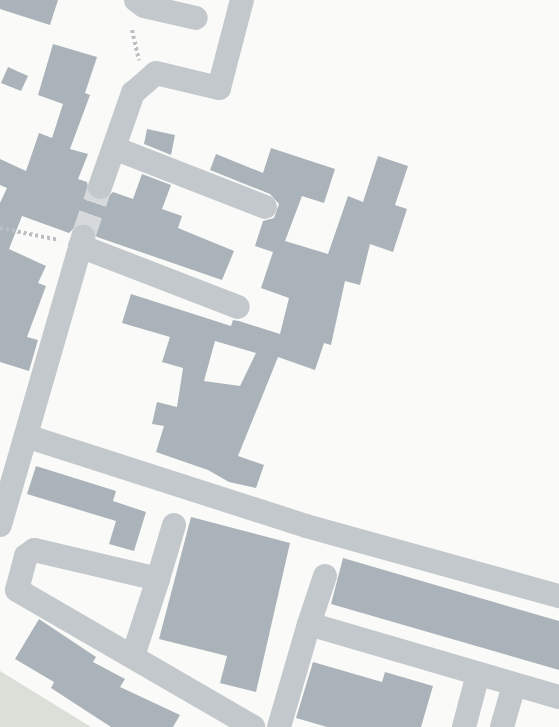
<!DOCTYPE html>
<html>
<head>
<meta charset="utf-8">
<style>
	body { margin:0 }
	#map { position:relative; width:559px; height:727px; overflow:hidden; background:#fafaf8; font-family:"DejaVu Sans",sans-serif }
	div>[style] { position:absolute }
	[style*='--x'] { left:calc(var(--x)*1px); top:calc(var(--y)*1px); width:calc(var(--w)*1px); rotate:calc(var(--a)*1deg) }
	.green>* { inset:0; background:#dadfd7 }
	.building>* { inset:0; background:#aab3b9 }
	.street-tunnel>* { height:24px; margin-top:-12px; transform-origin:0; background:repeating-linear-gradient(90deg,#d5d9db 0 24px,transparent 0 36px) }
	.path>* { height:4px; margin-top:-2px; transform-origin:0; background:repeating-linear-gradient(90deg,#bbbfc2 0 3px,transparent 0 6px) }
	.street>* { height:24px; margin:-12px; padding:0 12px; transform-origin:12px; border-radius:12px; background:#c3c8cc }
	span { translate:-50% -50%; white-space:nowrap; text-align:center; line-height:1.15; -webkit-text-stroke:6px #fff; paint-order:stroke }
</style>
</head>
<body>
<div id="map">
	<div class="green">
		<div style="clip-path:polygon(0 671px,91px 727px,0 727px)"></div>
	</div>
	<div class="building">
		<div style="clip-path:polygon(0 0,58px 0,50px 25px,0 9px)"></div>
		<div style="clip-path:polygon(53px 44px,97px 57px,85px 93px,90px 95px,70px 149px,88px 154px,78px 179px,87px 182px,90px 197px,103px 201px,113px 192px,133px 199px,142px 174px,171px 185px,162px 209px,182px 216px,178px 228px,234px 251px,222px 280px,97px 237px,87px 224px,79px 223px,69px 233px,22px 216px,9px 249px,46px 266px,38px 283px,46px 286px,27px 337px,38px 340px,29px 371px,0 362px,0 203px,7px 188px,0 185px,0 159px,26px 171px,39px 133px,52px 138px,63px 104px,38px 95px)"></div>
		<div style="clip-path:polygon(8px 67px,28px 76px,21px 91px,1px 83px)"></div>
		<div style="clip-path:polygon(147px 129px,175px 135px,171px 155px,144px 144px)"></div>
		<div style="clip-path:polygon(evenodd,271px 148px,335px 169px,324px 203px,302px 196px,285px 241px,328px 254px,348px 196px,363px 202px,378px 156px,408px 166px,395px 205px,407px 209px,393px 252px,370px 244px,360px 285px,345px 281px,331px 345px,324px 343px,315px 370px,278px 357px,238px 456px,264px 465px,256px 488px,229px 482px,208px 470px,156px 452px,164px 426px,152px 424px,157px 402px,177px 407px,183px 368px,162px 362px,170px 337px,122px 323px,131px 294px,231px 326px,233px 320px,239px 321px,280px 334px,289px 298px,261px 288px,273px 252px,255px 246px,263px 221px,274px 218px,279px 204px,270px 194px,210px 170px,216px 154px,263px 173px,271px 148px,215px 341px,256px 353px,240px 386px,204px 381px,215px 341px)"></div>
		<div style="clip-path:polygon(36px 466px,116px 491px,113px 501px,146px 512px,134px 551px,109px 544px,116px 521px,27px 494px)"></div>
		<div style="clip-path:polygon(191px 517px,290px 543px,256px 692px,220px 683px,227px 656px,159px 639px)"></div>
		<div style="clip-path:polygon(343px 558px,559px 621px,559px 670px,331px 604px)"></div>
		<div style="clip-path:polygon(39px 619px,96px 657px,93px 662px,125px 679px,120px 687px,180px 715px,173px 727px,111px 727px,51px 688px,54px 682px,15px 659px)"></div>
		<div style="clip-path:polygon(313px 662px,382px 682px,385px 672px,433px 686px,421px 727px,327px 727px,296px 718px)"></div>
	</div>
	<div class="street-tunnel">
		<div style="--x:83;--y:237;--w:53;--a:-71.2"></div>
	</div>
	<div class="path">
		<div style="--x:132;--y:30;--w:31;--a:77"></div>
		<div style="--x:0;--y:228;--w:60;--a:11.5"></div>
	</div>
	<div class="street">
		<div style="--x:136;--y:0;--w:10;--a:37"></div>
		<div style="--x:144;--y:6;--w:53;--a:13"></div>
		<div style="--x:114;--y:148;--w:162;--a:21.3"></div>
		<div style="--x:100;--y:187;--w:100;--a:-70.7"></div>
		<div style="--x:133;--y:93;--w:30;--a:-41"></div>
		<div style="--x:156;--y:73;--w:65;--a:13.4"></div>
		<div style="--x:219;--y:88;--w:91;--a:-75.4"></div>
		<div style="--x:80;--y:246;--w:169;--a:21.1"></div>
		<div style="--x:26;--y:436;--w:294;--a:17.8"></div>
		<div style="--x:306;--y:526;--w:263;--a:15.5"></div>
		<div style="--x:0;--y:525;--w:300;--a:-73.9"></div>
		<div style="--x:174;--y:525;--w:56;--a:106.5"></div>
		<div style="--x:158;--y:579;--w:127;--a:-166.8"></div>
		<div style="--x:34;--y:550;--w:10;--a:143"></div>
		<div style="--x:26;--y:556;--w:35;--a:105"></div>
		<div style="--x:17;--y:590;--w:273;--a:30.1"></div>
		<div style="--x:325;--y:576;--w:51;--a:108.4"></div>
		<div style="--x:309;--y:624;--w:260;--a:16.3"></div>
		<div style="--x:133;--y:656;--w:81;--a:-72"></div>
		<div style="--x:279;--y:727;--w:107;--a:-73.8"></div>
		<div style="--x:464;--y:727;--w:55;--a:-75.2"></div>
		<div style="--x:502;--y:727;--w:44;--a:-74.1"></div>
	</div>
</div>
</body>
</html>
